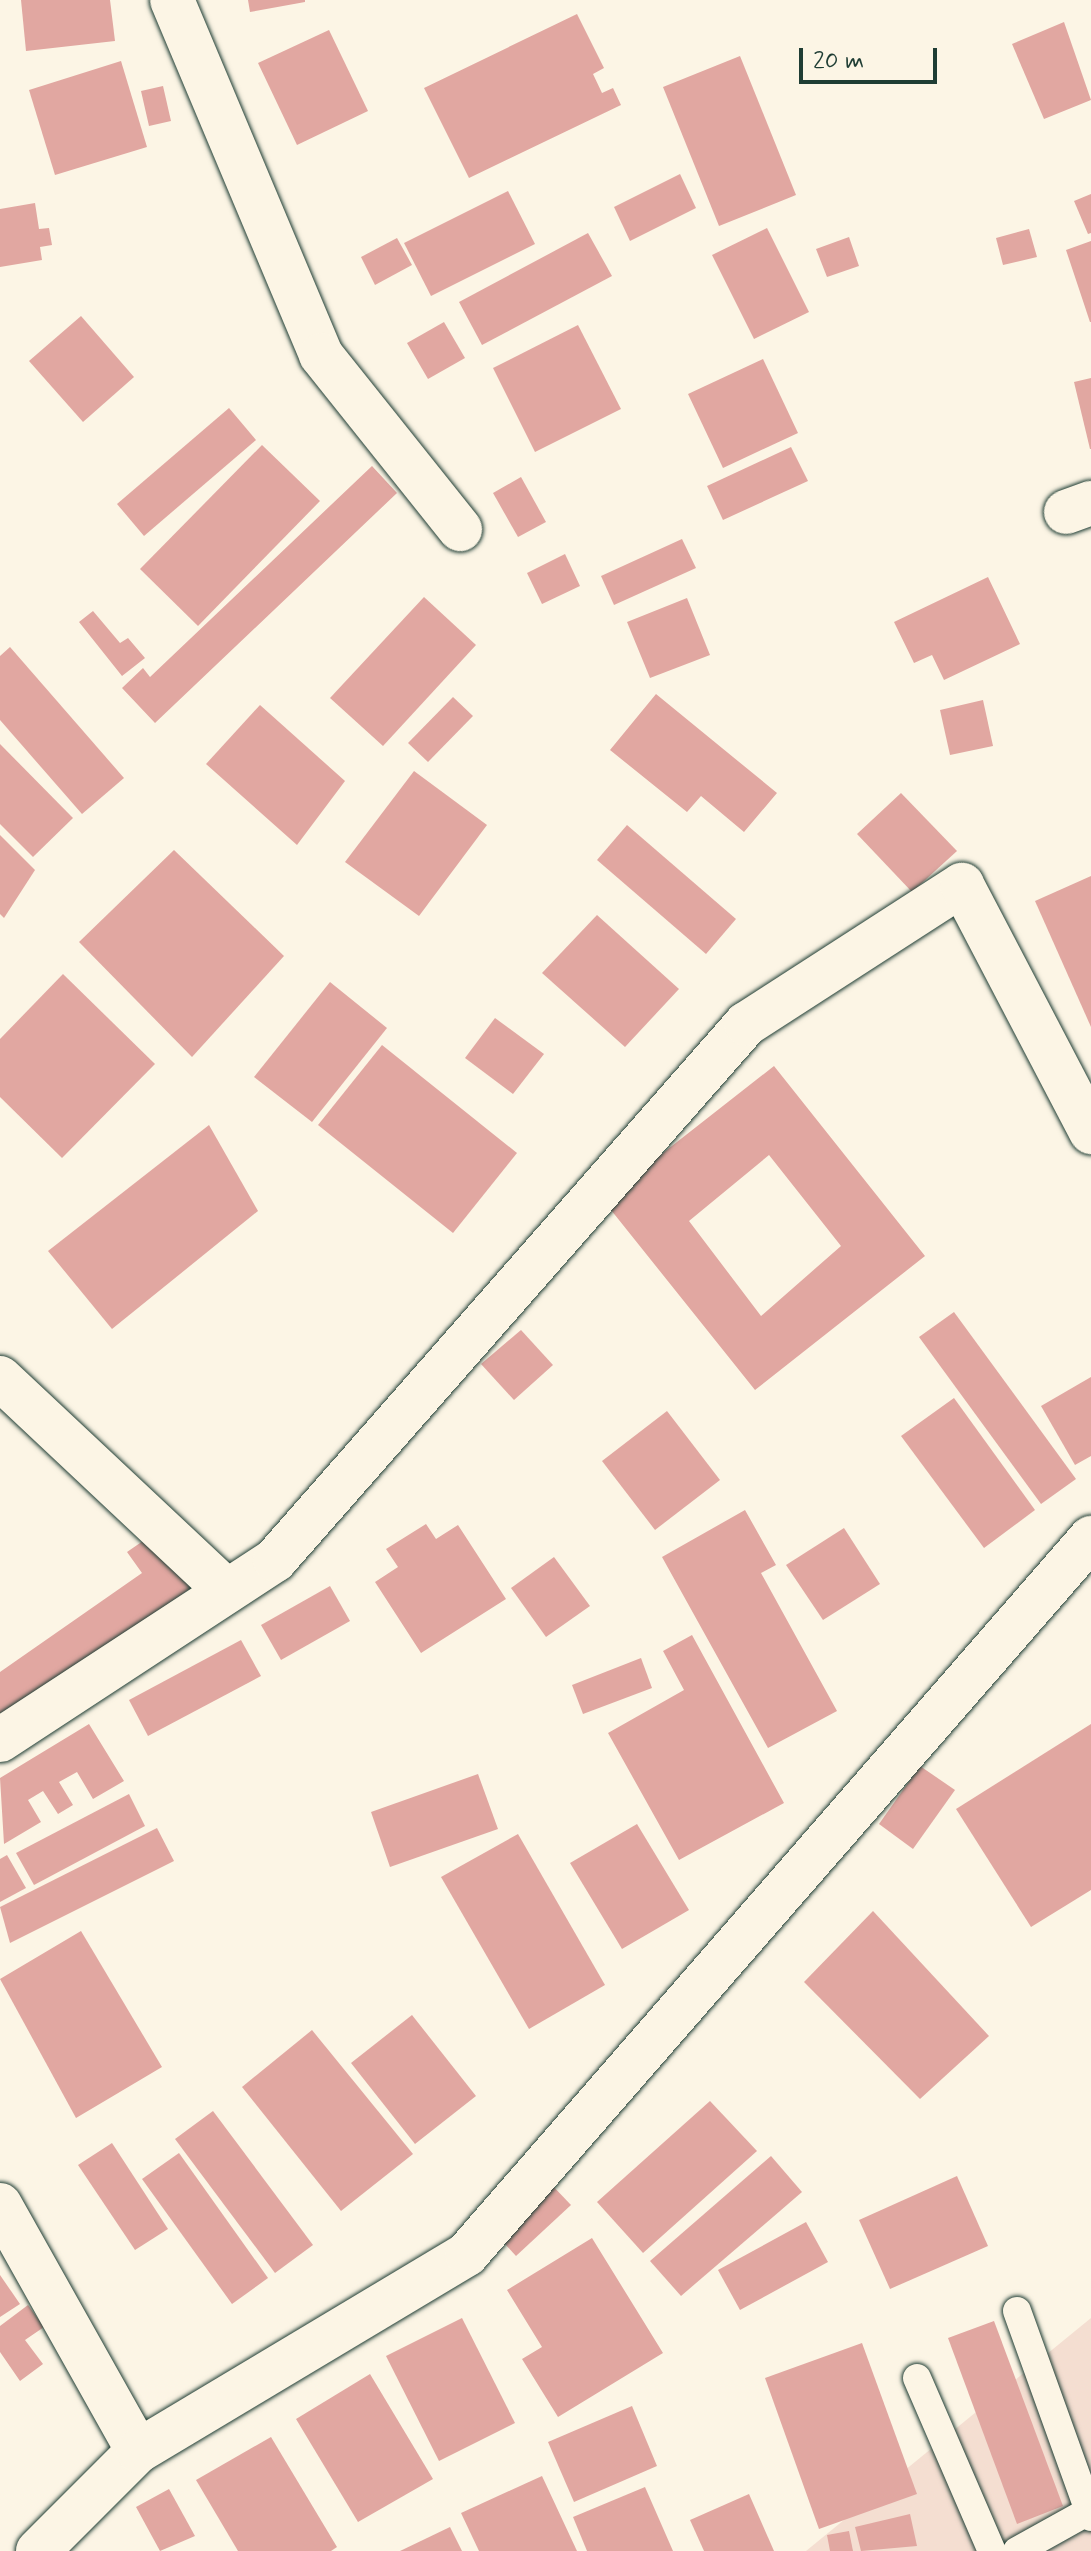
<!DOCTYPE html>
<html>
<head>
<meta charset="utf-8">
<style>
	body { margin:0 }
	#map { position:relative; width:1091px; height:2551px; overflow:hidden; background:#fcf5e5; font-family:Mynerve,sans-serif }
	div>[style] { position:absolute }
	[style*='--x'] { left:calc(var(--x)*1px); top:calc(var(--y)*1px); width:calc(var(--w)*1px); rotate:calc(var(--a)*1deg) }
	.built>* { inset:0; background:#f4ded1 }
	.building>* { inset:0; background:#e1a7a1 }
	.roads { filter:drop-shadow(0 0 2px #1f3d34) drop-shadow(0 0 2px #1f3d34) }
	.lane>* { height:28px; margin:-14px; padding:0 14px; transform-origin:14px; border-radius:14px; background:#fcf5e5 }
	.street>* { height:44px; margin:-22px; padding:0 22px; transform-origin:22px; border-radius:22px; background:#fcf5e5 }
	span { translate:-50% -50%; white-space:nowrap; text-align:center; line-height:1.15; -webkit-text-stroke:6px #fcf5e5; paint-order:stroke }
	.scale { position:absolute; left:799px; top:48px; width:138px; height:36px; box-sizing:border-box; border:4px solid #1f3d34; border-top:0; padding-left:10px; font-size:24px; line-height:28px; white-space:nowrap; color:#1f3d34; -webkit-text-stroke:6px #fcf5e5; paint-order:stroke }
</style>
</head>
<body>
<div id="map">
	<div class="built">
		<div style="clip-path:polygon(1091px 2318px,1091px 2551px,806px 2551px)"></div>
	</div>
	<div class="building">
		<div style="clip-path:polygon(21px 0,110px 0,115px 41px,26px 51px)"></div>
		<div style="clip-path:polygon(248px 0,305px 0,305px 2px,250px 12px)"></div>
		<div style="clip-path:polygon(577px 14px,604px 68px,593px 74px,602px 93px,613px 88px,621px 105px,469px 178px,424px 88px)"></div>
		<div style="clip-path:polygon(1064px 22px,1091px 100px,1044px 119px,1012px 44px)"></div>
		<div style="clip-path:polygon(329px 30px,368px 111px,297px 145px,258px 63px)"></div>
		<div style="clip-path:polygon(740px 56px,796px 195px,719px 226px,663px 87px)"></div>
		<div style="clip-path:polygon(121px 61px,147px 147px,55px 175px,29px 90px)"></div>
		<div style="clip-path:polygon(163px 86px,171px 121px,149px 126px,141px 91px)"></div>
		<div style="clip-path:polygon(680px 174px,696px 208px,630px 241px,614px 207px)"></div>
		<div style="clip-path:polygon(508px 191px,535px 244px,431px 296px,404px 243px)"></div>
		<div style="clip-path:polygon(1091px 194px,1091px 233px,1088px 234px,1074px 201px)"></div>
		<div style="clip-path:polygon(35px 203px,39px 229px,49px 228px,52px 245px,40px 247px,42px 260px,0 267px,0 209px)"></div>
		<div style="clip-path:polygon(767px 228px,809px 312px,754px 339px,712px 255px)"></div>
		<div style="clip-path:polygon(1029px 229px,1037px 257px,1003px 265px,996px 238px)"></div>
		<div style="clip-path:polygon(588px 233px,612px 276px,482px 345px,459px 302px)"></div>
		<div style="clip-path:polygon(849px 237px,859px 266px,827px 277px,816px 249px)"></div>
		<div style="clip-path:polygon(397px 238px,412px 265px,375px 285px,361px 257px)"></div>
		<div style="clip-path:polygon(1091px 241px,1091px 322px,1090px 322px,1066px 250px)"></div>
		<div style="clip-path:polygon(81px 316px,134px 377px,83px 422px,29px 361px)"></div>
		<div style="clip-path:polygon(444px 322px,465px 358px,428px 379px,407px 343px)"></div>
		<div style="clip-path:polygon(578px 325px,621px 409px,535px 452px,493px 368px)"></div>
		<div style="clip-path:polygon(763px 359px,798px 433px,723px 468px,688px 394px)"></div>
		<div style="clip-path:polygon(1091px 378px,1091px 449px,1090px 449px,1074px 382px)"></div>
		<div style="clip-path:polygon(229px 408px,256px 440px,144px 536px,117px 504px)"></div>
		<div style="clip-path:polygon(262px 445px,320px 501px,198px 626px,140px 569px)"></div>
		<div style="clip-path:polygon(791px 447px,808px 481px,723px 520px,707px 486px)"></div>
		<div style="clip-path:polygon(372px 466px,397px 493px,155px 723px,122px 688px,143px 668px,150px 677px)"></div>
		<div style="clip-path:polygon(521px 477px,546px 522px,518px 537px,493px 493px)"></div>
		<div style="clip-path:polygon(682px 539px,696px 568px,614px 605px,601px 576px)"></div>
		<div style="clip-path:polygon(565px 554px,580px 586px,542px 604px,527px 573px)"></div>
		<div style="clip-path:polygon(988px 577px,1020px 644px,944px 680px,932px 655px,914px 663px,894px 622px)"></div>
		<div style="clip-path:polygon(424px 597px,476px 645px,383px 746px,330px 698px)"></div>
		<div style="clip-path:polygon(687px 598px,710px 655px,650px 678px,627px 622px)"></div>
		<div style="clip-path:polygon(93px 611px,120px 643px,128px 638px,145px 658px,122px 676px,79px 622px)"></div>
		<div style="clip-path:polygon(10px 647px,124px 778px,82px 814px,0 720px,0 656px)"></div>
		<div style="clip-path:polygon(656px 694px,777px 793px,744px 832px,701px 796px,687px 812px,610px 750px)"></div>
		<div style="clip-path:polygon(453px 697px,473px 716px,428px 762px,408px 743px)"></div>
		<div style="clip-path:polygon(983px 700px,993px 746px,950px 755px,940px 710px)"></div>
		<div style="clip-path:polygon(260px 705px,345px 781px,297px 845px,206px 764px)"></div>
		<div style="clip-path:polygon(0 744px,73px 818px,33px 857px,0 824px)"></div>
		<div style="clip-path:polygon(414px 771px,487px 825px,419px 916px,345px 862px)"></div>
		<div style="clip-path:polygon(901px 793px,957px 851px,912px 892px,857px 834px)"></div>
		<div style="clip-path:polygon(627px 825px,736px 919px,706px 954px,597px 860px)"></div>
		<div style="clip-path:polygon(0 835px,35px 870px,4px 918px,0 914px)"></div>
		<div style="clip-path:polygon(174px 850px,284px 956px,192px 1057px,79px 942px)"></div>
		<div style="clip-path:polygon(1091px 876px,1091px 1027px,1035px 901px)"></div>
		<div style="clip-path:polygon(597px 915px,679px 989px,625px 1047px,542px 973px)"></div>
		<div style="clip-path:polygon(63px 974px,155px 1064px,62px 1158px,0 1097px,0 1039px)"></div>
		<div style="clip-path:polygon(330px 982px,387px 1028px,312px 1122px,254px 1077px)"></div>
		<div style="clip-path:polygon(495px 1018px,544px 1054px,513px 1094px,465px 1058px)"></div>
		<div style="clip-path:polygon(382px 1045px,517px 1153px,453px 1233px,318px 1125px)"></div>
		<div style="clip-path:polygon(evenodd,774px 1066px,925px 1256px,755px 1390px,603px 1200px,774px 1066px,769px 1155px,841px 1246px,761px 1316px,689px 1221px,769px 1155px)"></div>
		<div style="clip-path:polygon(209px 1125px,258px 1211px,112px 1329px,48px 1251px)"></div>
		<div style="clip-path:polygon(954px 1312px,1076px 1479px,1041px 1504px,919px 1337px)"></div>
		<div style="clip-path:polygon(521px 1330px,553px 1365px,514px 1400px,481px 1364px)"></div>
		<div style="clip-path:polygon(1091px 1377px,1091px 1456px,1075px 1465px,1041px 1406px)"></div>
		<div style="clip-path:polygon(954px 1398px,1035px 1510px,984px 1548px,901px 1436px)"></div>
		<div style="clip-path:polygon(667px 1411px,720px 1480px,655px 1530px,602px 1461px)"></div>
		<div style="clip-path:polygon(745px 1510px,776px 1565px,761px 1573px,837px 1711px,768px 1748px,662px 1557px)"></div>
		<div style="clip-path:polygon(426px 1524px,436px 1539px,458px 1525px,506px 1599px,421px 1653px,375px 1582px,398px 1567px,386px 1549px)"></div>
		<div style="clip-path:polygon(844px 1528px,880px 1584px,823px 1620px,786px 1565px)"></div>
		<div style="clip-path:polygon(156px 1532px,197px 1584px,0 1721px,0 1672px,142px 1573px,127px 1552px)"></div>
		<div style="clip-path:polygon(554px 1557px,590px 1606px,546px 1637px,511px 1588px)"></div>
		<div style="clip-path:polygon(330px 1586px,350px 1621px,281px 1660px,261px 1625px)"></div>
		<div style="clip-path:polygon(692px 1635px,784px 1803px,679px 1860px,608px 1733px,684px 1690px,663px 1651px)"></div>
		<div style="clip-path:polygon(241px 1640px,261px 1676px,148px 1736px,129px 1700px)"></div>
		<div style="clip-path:polygon(641px 1658px,652px 1688px,583px 1714px,572px 1685px)"></div>
		<div style="clip-path:polygon(89px 1724px,124px 1781px,93px 1799px,77px 1772px,59px 1782px,73px 1805px,58px 1814px,43px 1791px,28px 1800px,41px 1822px,4px 1844px,0 1778px)"></div>
		<div style="clip-path:polygon(1091px 1724px,1091px 1890px,1031px 1927px,956px 1809px)"></div>
		<div style="clip-path:polygon(920px 1766px,955px 1790px,913px 1849px,879px 1824px)"></div>
		<div style="clip-path:polygon(478px 1774px,498px 1829px,390px 1867px,371px 1812px)"></div>
		<div style="clip-path:polygon(129px 1794px,145px 1826px,34px 1885px,16px 1853px)"></div>
		<div style="clip-path:polygon(637px 1824px,689px 1910px,622px 1949px,570px 1863px)"></div>
		<div style="clip-path:polygon(157px 1828px,174px 1861px,10px 1943px,0 1907px)"></div>
		<div style="clip-path:polygon(518px 1834px,605px 1985px,529px 2029px,441px 1877px)"></div>
		<div style="clip-path:polygon(7px 1855px,26px 1888px,0 1902px,0 1859px)"></div>
		<div style="clip-path:polygon(873px 1911px,989px 2036px,920px 2099px,804px 1982px)"></div>
		<div style="clip-path:polygon(81px 1931px,162px 2067px,76px 2118px,0 1979px)"></div>
		<div style="clip-path:polygon(412px 2015px,476px 2096px,415px 2144px,351px 2063px)"></div>
		<div style="clip-path:polygon(312px 2030px,413px 2154px,341px 2211px,242px 2087px)"></div>
		<div style="clip-path:polygon(710px 2101px,757px 2151px,643px 2253px,597px 2202px)"></div>
		<div style="clip-path:polygon(213px 2111px,313px 2245px,275px 2273px,175px 2139px)"></div>
		<div style="clip-path:polygon(112px 2143px,168px 2229px,135px 2250px,78px 2165px)"></div>
		<div style="clip-path:polygon(179px 2153px,268px 2278px,232px 2304px,142px 2179px)"></div>
		<div style="clip-path:polygon(771px 2156px,802px 2192px,681px 2296px,650px 2261px)"></div>
		<div style="clip-path:polygon(957px 2176px,988px 2246px,890px 2289px,859px 2220px)"></div>
		<div style="clip-path:polygon(549px 2182px,571px 2205px,516px 2256px,494px 2232px)"></div>
		<div style="clip-path:polygon(806px 2222px,828px 2262px,740px 2310px,718px 2270px)"></div>
		<div style="clip-path:polygon(592px 2238px,663px 2353px,558px 2417px,522px 2359px,542px 2347px,507px 2290px)"></div>
		<div style="clip-path:polygon(0 2275px,20px 2304px,0 2317px)"></div>
		<div style="clip-path:polygon(28px 2305px,44px 2327px,25px 2340px,43px 2364px,20px 2381px,0 2352px,0 2326px)"></div>
		<div style="clip-path:polygon(462px 2318px,515px 2423px,439px 2461px,386px 2356px)"></div>
		<div style="clip-path:polygon(994px 2321px,1063px 2506px,1017px 2524px,948px 2338px)"></div>
		<div style="clip-path:polygon(862px 2343px,917px 2494px,819px 2529px,765px 2378px)"></div>
		<div style="clip-path:polygon(370px 2374px,433px 2479px,358px 2522px,296px 2419px)"></div>
		<div style="clip-path:polygon(632px 2406px,657px 2466px,574px 2502px,548px 2442px)"></div>
		<div style="clip-path:polygon(271px 2437px,337px 2547px,331px 2551px,238px 2551px,196px 2480px)"></div>
		<div style="clip-path:polygon(542px 2476px,577px 2551px,479px 2551px,461px 2513px)"></div>
		<div style="clip-path:polygon(645px 2487px,673px 2551px,587px 2551px,573px 2517px)"></div>
		<div style="clip-path:polygon(169px 2489px,195px 2536px,160px 2551px,136px 2507px)"></div>
		<div style="clip-path:polygon(749px 2494px,774px 2551px,704px 2551px,690px 2520px)"></div>
		<div style="clip-path:polygon(910px 2514px,917px 2546px,861px 2551px,855px 2527px)"></div>
		<div style="clip-path:polygon(450px 2527px,462px 2551px,400px 2551px)"></div>
		<div style="clip-path:polygon(849px 2531px,853px 2551px,830px 2551px,827px 2535px)"></div>
	</div>
	<div class="roads">
		<div class="lane">
			<div style="--x:1017;--y:2311;--w:219;--a:70.2"></div>
			<div style="--x:917;--y:2378;--w:189;--a:66.6"></div>
			<div style="--x:1017;--y:2551;--w:82;--a:-29.1"></div>
		</div>
		<div class="street">
			<div style="--x:172;--y:0;--w:385;--a:67.2"></div>
			<div style="--x:321;--y:355;--w:223;--a:51.4"></div>
			<div style="--x:1066;--y:512;--w:27;--a:-20"></div>
			<div style="--x:0;--y:1378;--w:311;--a:43.2"></div>
			<div style="--x:0;--y:1740;--w:329;--a:-33.2"></div>
			<div style="--x:275;--y:1560;--w:714;--a:-48.69"></div>
			<div style="--x:746;--y:1024;--w:257;--a:-32.8"></div>
			<div style="--x:962;--y:885;--w:279;--a:62.4"></div>
			<div style="--x:0;--y:2205;--w:282;--a:60.7"></div>
			<div style="--x:38;--y:2551;--w:141;--a:-45"></div>
			<div style="--x:138;--y:2451;--w:383;--a:-30.9"></div>
			<div style="--x:467;--y:2254;--w:950;--a:-48.93"></div>
		</div>
	</div>
	<div class="scale">20 m</div>
</div>
</body>
</html>
